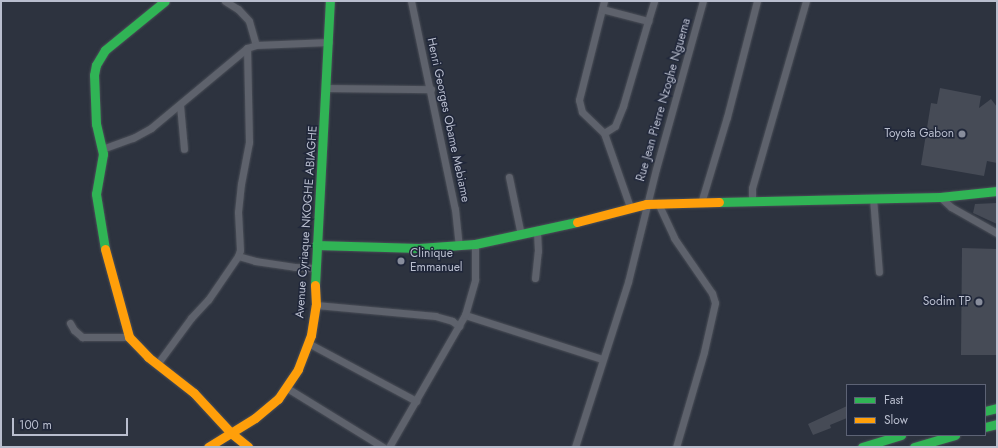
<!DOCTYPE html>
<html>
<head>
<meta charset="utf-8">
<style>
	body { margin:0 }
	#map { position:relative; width:998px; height:448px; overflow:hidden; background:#2d333f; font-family:Jost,sans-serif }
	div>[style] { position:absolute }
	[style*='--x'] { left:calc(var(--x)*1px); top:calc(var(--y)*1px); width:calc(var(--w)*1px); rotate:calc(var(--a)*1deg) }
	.building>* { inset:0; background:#464b56 }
	.roads { filter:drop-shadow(0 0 1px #4a4e57) drop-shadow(0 0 1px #4a4e57) }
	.street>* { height:7px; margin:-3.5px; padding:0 3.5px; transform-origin:3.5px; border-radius:3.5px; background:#5e626c }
	.fast>* { height:9px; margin:-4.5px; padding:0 4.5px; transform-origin:4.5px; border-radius:4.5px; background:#30b455 }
	.slow>* { height:9px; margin:-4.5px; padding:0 4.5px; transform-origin:4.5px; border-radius:4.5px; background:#ff9f0a }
	.dots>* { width:11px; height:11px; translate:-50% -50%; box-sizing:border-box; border:2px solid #20273a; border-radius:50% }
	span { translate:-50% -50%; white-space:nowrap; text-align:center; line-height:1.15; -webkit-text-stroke:3px #20273a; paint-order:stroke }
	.street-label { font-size:12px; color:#b9bece }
	.poi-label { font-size:12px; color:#b9bece }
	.right { translate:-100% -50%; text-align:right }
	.left { translate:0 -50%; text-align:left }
	.frame { position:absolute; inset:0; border:2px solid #b9bece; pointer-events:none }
	.legend { position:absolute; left:846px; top:384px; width:140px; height:52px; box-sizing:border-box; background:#20273a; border:1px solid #5d6375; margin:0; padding:5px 7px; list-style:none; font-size:12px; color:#b9bece }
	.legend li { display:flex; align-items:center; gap:8px; height:20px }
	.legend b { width:20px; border:1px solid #5d6375 }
	.scale { position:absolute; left:12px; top:418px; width:116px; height:18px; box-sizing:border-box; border:2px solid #b9bece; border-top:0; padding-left:5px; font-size:12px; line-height:14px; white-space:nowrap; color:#b9bece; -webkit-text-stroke:3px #20273a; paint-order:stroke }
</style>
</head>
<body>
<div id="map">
	<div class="building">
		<div style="clip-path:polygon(940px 88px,981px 96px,979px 108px,991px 99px,997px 107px,997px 163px,987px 161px,984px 176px,921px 165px,931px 103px,937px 104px)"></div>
		<div style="clip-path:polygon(997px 203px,997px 224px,973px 213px,975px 204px)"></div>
		<div style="clip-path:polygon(962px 248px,997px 249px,997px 355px,961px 355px)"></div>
		<div style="clip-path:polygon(847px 406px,847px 418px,830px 425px,831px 428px,813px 435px,808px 424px)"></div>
	</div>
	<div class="roads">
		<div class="street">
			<div style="--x:225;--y:1;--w:15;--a:32"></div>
			<div style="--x:238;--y:9;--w:16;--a:47"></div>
			<div style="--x:249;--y:21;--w:25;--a:74"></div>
			<div style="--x:411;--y:1;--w:213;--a:78.1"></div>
			<div style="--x:455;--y:209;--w:36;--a:84"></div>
			<div style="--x:604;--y:1;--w:102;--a:104.2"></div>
			<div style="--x:579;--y:100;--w:12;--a:76"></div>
			<div style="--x:582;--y:112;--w:30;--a:44"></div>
			<div style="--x:604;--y:133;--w:78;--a:70.6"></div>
			<div style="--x:602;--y:9;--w:48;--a:14.6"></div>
			<div style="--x:648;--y:21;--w:21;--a:-73"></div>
			<div style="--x:327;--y:88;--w:104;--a:0.6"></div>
			<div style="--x:180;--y:105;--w:44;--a:84.8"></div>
			<div style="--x:604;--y:133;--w:13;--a:-32"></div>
			<div style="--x:615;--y:126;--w:22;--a:-68"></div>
			<div style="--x:623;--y:106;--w:89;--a:-73.6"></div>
			<div style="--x:102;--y:149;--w:33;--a:-20"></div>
			<div style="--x:133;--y:138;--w:21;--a:-29"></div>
			<div style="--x:151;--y:128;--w:125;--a:-39.8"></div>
			<div style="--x:247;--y:48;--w:9;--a:-18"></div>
			<div style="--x:256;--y:45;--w:73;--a:-2.4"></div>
			<div style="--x:509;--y:177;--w:59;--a:78.3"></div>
			<div style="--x:940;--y:197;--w:15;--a:42"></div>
			<div style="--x:951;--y:207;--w:53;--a:29.5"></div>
			<div style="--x:873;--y:198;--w:74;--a:85.4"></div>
			<div style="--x:752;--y:201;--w:13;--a:-90"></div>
			<div style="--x:752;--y:188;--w:195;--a:-73.9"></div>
			<div style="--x:658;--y:203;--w:38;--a:65"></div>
			<div style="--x:674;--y:238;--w:67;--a:55.4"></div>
			<div style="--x:712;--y:293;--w:10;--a:73"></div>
			<div style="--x:715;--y:303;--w:50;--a:102.7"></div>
			<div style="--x:704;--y:352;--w:99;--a:106.4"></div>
			<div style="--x:701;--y:203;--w:90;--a:-73.2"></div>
			<div style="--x:727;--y:117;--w:120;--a:-75.5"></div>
			<div style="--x:238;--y:256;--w:18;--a:16"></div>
			<div style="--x:255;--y:261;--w:40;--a:8.5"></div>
			<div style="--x:295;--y:267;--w:20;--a:3"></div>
			<div style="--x:535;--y:278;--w:27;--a:-84"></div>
			<div style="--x:538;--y:251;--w:20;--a:-93"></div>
			<div style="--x:316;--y:305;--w:120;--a:5.3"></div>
			<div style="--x:435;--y:316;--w:18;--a:16"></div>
			<div style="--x:452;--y:321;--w:9;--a:36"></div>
			<div style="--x:465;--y:315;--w:144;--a:17.8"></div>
			<div style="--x:70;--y:323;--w:8;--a:60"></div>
			<div style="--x:74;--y:330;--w:11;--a:41"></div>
			<div style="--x:82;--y:337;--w:47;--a:0"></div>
			<div style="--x:308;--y:343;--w:123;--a:28.2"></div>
			<div style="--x:158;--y:363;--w:56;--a:-53.7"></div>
			<div style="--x:191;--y:318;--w:25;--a:-47"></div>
			<div style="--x:208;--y:300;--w:53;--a:-55.7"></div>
			<div style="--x:238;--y:256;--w:6;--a:-72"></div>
			<div style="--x:240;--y:250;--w:38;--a:-93"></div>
			<div style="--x:238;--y:212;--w:28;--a:-84"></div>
			<div style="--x:241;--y:184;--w:43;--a:-79.2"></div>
			<div style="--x:249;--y:142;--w:94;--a:-91.2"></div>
			<div style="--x:287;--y:388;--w:113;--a:31.6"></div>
			<div style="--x:389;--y:447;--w:152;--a:-60.1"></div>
			<div style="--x:465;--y:315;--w:37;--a:-74"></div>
			<div style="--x:475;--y:279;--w:35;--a:-90"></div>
			<div style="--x:575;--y:447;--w:173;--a:-72.2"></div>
			<div style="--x:628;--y:282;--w:116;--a:-76.1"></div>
			<div style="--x:656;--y:169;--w:174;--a:-74.4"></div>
		</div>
		<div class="fast">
			<div style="--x:719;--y:202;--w:221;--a:-1.3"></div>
			<div style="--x:940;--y:197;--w:57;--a:-6"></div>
			<div style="--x:316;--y:245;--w:103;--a:1.7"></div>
			<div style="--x:419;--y:248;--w:56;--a:-4.1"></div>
			<div style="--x:475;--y:244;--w:104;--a:-12.2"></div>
			<div style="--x:105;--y:249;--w:56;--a:-99.3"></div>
			<div style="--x:96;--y:194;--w:41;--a:-80.1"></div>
			<div style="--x:103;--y:154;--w:31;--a:-103"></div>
			<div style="--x:96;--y:124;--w:49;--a:-92.3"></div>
			<div style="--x:94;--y:75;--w:10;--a:-79"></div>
			<div style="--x:96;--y:65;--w:17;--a:-59"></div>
			<div style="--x:105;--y:50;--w:77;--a:-39.2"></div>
			<div style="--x:315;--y:285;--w:284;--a:-87"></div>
			<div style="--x:985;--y:411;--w:12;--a:-14"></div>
			<div style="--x:985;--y:427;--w:12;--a:-14"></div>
			<div style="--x:862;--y:447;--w:41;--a:-17.1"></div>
			<div style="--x:914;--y:447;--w:43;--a:-16.3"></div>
		</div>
		<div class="slow">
			<div style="--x:577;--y:222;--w:71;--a:-14.6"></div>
			<div style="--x:646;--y:204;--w:73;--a:-1.6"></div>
			<div style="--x:105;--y:249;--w:91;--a:74.7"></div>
			<div style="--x:129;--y:337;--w:28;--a:46"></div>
			<div style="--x:148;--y:357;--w:58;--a:38"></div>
			<div style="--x:194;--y:393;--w:54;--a:47.2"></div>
			<div style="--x:231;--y:433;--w:22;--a:39"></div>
			<div style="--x:208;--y:447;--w:55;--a:-31.7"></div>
			<div style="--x:255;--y:418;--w:30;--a:-40"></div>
			<div style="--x:278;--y:399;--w:36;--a:-56"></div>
			<div style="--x:298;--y:369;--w:36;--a:-69"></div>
			<div style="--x:311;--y:335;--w:30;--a:-81"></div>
			<div style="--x:316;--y:305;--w:20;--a:-93"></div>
		</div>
	</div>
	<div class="dots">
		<div style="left:962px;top:134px;background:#888d9c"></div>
		<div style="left:401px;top:261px;background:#888d9c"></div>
		<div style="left:979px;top:302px;background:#888d9c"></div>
	</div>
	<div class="street-label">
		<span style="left:664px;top:100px;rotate:-74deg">Rue Jean Pierre Nzoghe Nguema</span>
		<span style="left:448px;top:120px;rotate:78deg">Henri Georges Obame Mebiame</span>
		<span style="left:307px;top:222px;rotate:-86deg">Avenue Cyriaque NKOGHE ABIAGHE</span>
	</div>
	<div class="poi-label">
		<span class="right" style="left:954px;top:134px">Toyota Gabon</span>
		<span class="left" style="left:410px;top:261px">Clinique<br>Emmanuel</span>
		<span class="right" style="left:971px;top:302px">Sodim TP</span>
	</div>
	<div class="frame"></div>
	<ul class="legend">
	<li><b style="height:5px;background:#30b455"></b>Fast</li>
	<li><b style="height:5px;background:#ff9f0a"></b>Slow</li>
	</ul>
	<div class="scale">100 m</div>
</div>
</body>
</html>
